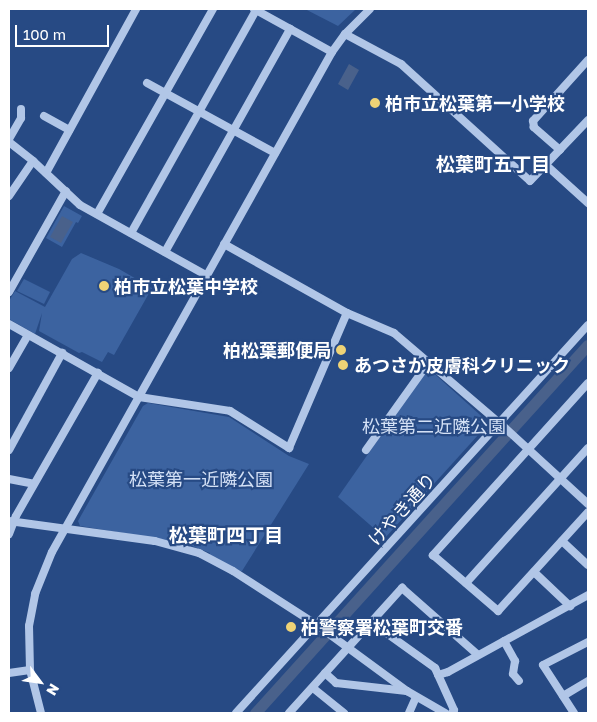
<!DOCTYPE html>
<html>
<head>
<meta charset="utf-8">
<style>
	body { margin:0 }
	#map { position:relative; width:597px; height:722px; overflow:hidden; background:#274a84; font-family:"Golos Text","Noto Sans JP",sans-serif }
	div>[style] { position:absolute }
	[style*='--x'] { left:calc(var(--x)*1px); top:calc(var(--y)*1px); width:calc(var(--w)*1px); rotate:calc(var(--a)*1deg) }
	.green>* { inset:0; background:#3c63a0 }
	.water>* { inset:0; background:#49618b }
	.river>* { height:11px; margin:-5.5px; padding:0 5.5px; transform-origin:5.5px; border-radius:5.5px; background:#49618b }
	.minor>* { height:8px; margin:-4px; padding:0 4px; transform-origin:4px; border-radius:4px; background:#b1c6e7 }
	.dots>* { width:14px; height:14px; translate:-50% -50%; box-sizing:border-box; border:2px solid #274a84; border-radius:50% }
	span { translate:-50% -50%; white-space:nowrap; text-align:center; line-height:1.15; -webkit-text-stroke:4.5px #274a84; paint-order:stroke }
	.poi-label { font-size:18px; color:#fff; font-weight:700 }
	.left { translate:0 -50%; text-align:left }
	.right { translate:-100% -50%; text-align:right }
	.park-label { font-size:18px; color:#d4e1f6 }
	.street-label { font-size:18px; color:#fff }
	.neighbourhood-label { font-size:19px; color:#fff; font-weight:700 }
	.frame { position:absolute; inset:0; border:10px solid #fff; pointer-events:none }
	.north { position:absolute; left:15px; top:657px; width:50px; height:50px; -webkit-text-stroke:4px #274a84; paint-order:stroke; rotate:121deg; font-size:14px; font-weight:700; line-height:20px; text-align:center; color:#fff }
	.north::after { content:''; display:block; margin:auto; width:18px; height:22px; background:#fff; clip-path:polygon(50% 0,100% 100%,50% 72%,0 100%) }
	.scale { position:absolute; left:15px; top:25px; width:94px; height:22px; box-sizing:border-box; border:2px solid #fff; border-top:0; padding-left:6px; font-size:15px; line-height:18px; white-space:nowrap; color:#fff; -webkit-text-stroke:4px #274a84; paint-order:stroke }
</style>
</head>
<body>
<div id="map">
	<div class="green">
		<div style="clip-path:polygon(305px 9px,356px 9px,338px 26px)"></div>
		<div style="clip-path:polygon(64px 206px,82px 216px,78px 223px,76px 222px,62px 247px,46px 238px)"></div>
		<div style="clip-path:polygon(81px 253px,119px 269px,152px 288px,114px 355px,108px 352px,102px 362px,82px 352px,79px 353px,39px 331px,42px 313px,35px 334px,9px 319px,9px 301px,15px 291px,45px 307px,72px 259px)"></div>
		<div style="clip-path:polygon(24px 279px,50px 292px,44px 304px,17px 291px)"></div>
		<div style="clip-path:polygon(428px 368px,489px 423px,385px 538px,338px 497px)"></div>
		<div style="clip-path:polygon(148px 403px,229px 417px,289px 456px,309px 464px,242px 571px,239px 572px,209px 555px,210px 553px,184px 543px,80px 526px,78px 521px,143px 406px)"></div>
	</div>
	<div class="water">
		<div style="clip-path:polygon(349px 64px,359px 70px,348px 90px,338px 84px)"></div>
		<div style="clip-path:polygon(62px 216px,73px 222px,61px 243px,50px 237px)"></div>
	</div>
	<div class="river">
		<div style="--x:255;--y:713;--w:496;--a:-47.9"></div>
	</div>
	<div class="minor">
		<div style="--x:254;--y:9;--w:89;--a:28.9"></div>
		<div style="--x:345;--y:34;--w:64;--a:28.2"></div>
		<div style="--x:401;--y:64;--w:174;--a:42.2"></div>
		<div style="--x:530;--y:181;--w:84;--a:-46.4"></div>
		<div style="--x:147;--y:83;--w:146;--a:28.7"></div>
		<div style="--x:44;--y:116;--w:29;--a:29"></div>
		<div style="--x:9;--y:139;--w:24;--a:-60"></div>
		<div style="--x:21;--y:118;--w:9;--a:-90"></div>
		<div style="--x:9;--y:142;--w:31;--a:38"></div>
		<div style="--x:33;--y:161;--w:64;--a:43.1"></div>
		<div style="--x:80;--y:205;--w:144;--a:29.1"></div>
		<div style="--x:560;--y:150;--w:35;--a:-139"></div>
		<div style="--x:534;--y:127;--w:6;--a:-99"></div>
		<div style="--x:533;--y:121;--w:82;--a:-48"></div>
		<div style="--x:546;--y:165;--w:57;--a:42.1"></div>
		<div style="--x:46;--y:173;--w:187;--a:-61.2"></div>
		<div style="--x:9;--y:196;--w:42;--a:-55.6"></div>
		<div style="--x:97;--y:214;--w:236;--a:-60.5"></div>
		<div style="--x:131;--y:233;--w:256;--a:-60.7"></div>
		<div style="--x:224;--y:244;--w:141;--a:29.3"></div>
		<div style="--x:347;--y:313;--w:51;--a:23.1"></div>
		<div style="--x:394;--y:333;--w:145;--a:40.5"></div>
		<div style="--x:504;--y:427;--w:114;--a:42.5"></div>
		<div style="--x:165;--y:252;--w:256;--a:-60.7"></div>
		<div style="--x:9;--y:292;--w:116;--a:-60.6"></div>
		<div style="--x:9;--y:324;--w:149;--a:29.3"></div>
		<div style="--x:139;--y:397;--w:92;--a:8.7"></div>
		<div style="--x:230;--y:411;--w:70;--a:32.1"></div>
		<div style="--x:289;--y:448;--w:147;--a:-66.8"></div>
		<div style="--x:9;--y:368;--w:38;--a:-60"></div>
		<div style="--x:588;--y:383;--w:232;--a:132"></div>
		<div style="--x:433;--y:555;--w:86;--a:40.7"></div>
		<div style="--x:498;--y:611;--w:134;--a:-47.7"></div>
		<div style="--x:9;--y:450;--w:111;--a:-61.3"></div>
		<div style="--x:366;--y:450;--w:108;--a:-54.4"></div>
		<div style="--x:9;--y:479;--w:25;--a:11"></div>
		<div style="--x:9;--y:521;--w:147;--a:7.8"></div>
		<div style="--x:155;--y:541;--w:46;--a:15.3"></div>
		<div style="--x:199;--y:553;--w:38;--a:28"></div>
		<div style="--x:233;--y:571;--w:100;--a:32.7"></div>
		<div style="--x:317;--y:625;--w:112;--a:36.3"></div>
		<div style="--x:407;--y:691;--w:44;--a:30.1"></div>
		<div style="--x:9;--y:534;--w:19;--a:-69"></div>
		<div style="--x:16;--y:516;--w:165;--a:-60.2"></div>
		<div style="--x:562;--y:541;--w:35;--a:43"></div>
		<div style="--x:534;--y:572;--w:50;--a:43.4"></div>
		<div style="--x:466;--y:583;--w:182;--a:-47.9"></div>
		<div style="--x:371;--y:622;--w:79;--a:35.7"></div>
		<div style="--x:435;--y:668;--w:46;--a:65.7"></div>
		<div style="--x:454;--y:710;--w:4;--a:124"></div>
		<div style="--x:504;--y:641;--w:23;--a:61"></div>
		<div style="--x:515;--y:661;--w:13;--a:99"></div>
		<div style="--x:513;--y:674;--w:9;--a:49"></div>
		<div style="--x:9;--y:673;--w:21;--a:-8"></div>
		<div style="--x:325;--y:673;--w:15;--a:42"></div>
		<div style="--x:336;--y:683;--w:71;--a:6.4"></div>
		<div style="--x:438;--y:675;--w:10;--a:-17"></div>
		<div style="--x:448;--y:672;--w:160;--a:-28.8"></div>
		<div style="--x:313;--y:688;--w:40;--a:39"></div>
		<div style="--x:563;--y:696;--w:29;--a:-31"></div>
		<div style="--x:41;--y:713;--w:44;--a:-104.3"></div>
		<div style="--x:30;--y:670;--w:44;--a:-91.3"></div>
		<div style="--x:29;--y:626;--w:33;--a:-79"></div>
		<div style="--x:35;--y:594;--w:45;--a:-68"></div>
		<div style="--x:52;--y:552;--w:573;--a:-60.75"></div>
		<div style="--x:332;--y:52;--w:22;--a:-54"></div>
		<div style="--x:345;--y:34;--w:35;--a:-45"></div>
		<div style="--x:236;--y:713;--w:524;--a:-47.79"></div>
		<div style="--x:289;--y:713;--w:169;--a:-47.9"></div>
		<div style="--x:402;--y:588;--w:101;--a:41.4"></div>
		<div style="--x:409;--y:713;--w:17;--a:-66"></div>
		<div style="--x:574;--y:713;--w:57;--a:-122.9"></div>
		<div style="--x:543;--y:665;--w:51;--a:-27.1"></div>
	</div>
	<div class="dots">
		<div style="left:375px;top:103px;background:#efd376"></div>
		<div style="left:104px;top:286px;background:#efd376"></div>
		<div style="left:341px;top:350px;background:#efd376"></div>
		<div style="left:343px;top:365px;background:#efd376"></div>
		<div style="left:291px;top:627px;background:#efd376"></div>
	</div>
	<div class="poi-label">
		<span class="left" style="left:385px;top:103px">柏市立松葉第一小学校</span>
		<span class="left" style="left:114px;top:286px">柏市立松葉中学校</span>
		<span class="right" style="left:331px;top:350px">柏松葉郵便局</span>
		<span class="left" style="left:354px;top:365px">あつさか皮膚科クリニック</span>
		<span class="left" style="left:301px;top:627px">柏警察署松葉町交番</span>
	</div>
	<div class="park-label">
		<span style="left:434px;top:426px">松葉第二近隣公園</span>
		<span style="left:201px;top:479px">松葉第一近隣公園</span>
	</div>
	<div class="street-label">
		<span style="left:402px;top:509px;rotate:-48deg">けやき通り</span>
	</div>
	<div class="neighbourhood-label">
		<span style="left:493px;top:164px">松葉町五丁目</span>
		<span style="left:226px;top:535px">松葉町四丁目</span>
	</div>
	<div class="frame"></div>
	<div class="north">N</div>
	<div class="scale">100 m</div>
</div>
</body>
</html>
